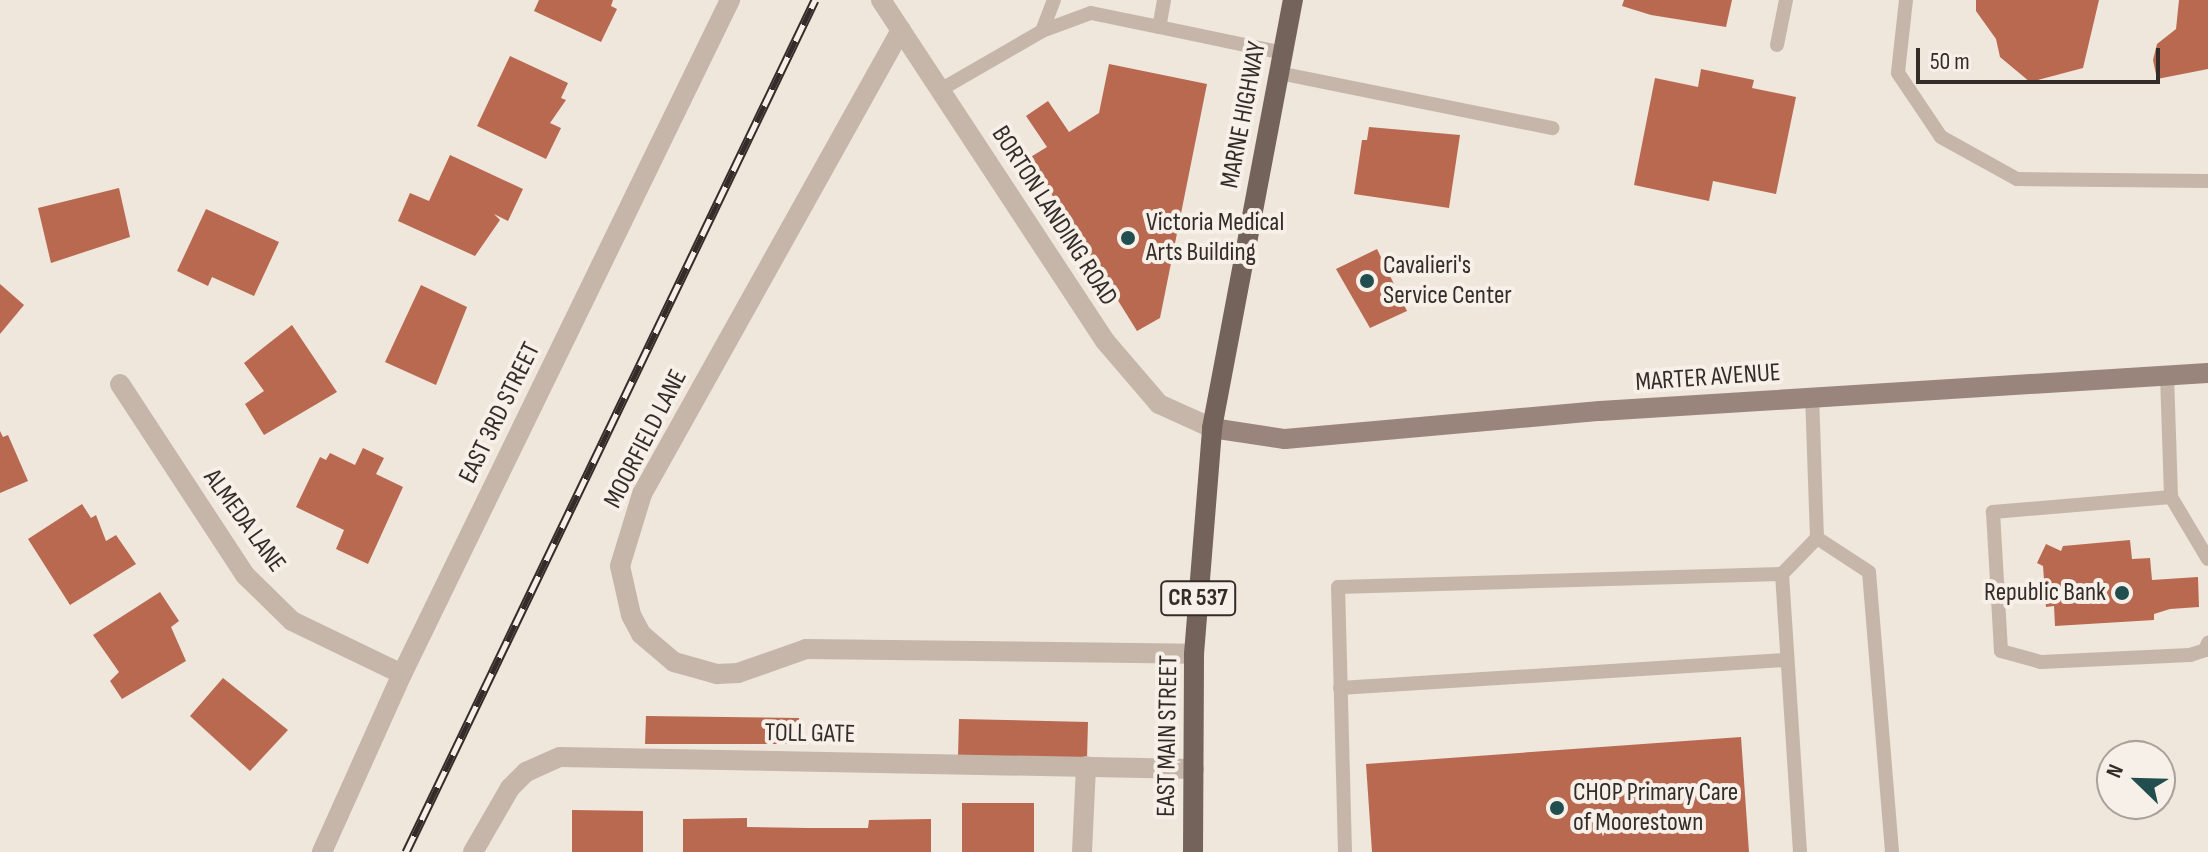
<!DOCTYPE html>
<html>
<head>
<meta charset="utf-8">
<style>
	body { margin:0 }
	#map { position:relative; width:2208px; height:852px; overflow:hidden; background:#efe6dc; font-family:"Sofia Sans Condensed",sans-serif }
	div>[style] { position:absolute }
	[style*='--x'] { left:calc(var(--x)*1px); top:calc(var(--y)*1px); width:calc(var(--w)*1px); rotate:calc(var(--a)*1deg) }
	.building>* { inset:0; background:#b86950 }
	.service>* { height:14px; margin:-7px; padding:0 7px; transform-origin:7px; border-radius:7px; background:#c6b6a9 }
	.minor>* { height:20px; margin:-10px; padding:0 10px; transform-origin:10px; border-radius:10px; background:#c6b6a9 }
	.tertiary>* { height:20px; margin:-10px; padding:0 10px; transform-origin:10px; border-radius:10px; background:#c6b6a9 }
	.secondary>* { height:20px; margin:-10px; padding:0 10px; transform-origin:10px; border-radius:10px; background:#99857b }
	.primary>* { height:20px; margin:-10px; padding:0 10px; transform-origin:10px; border-radius:10px; background:#74635b }
	.rail>* { height:9px; margin-top:-4.5px; transform-origin:0; background:repeating-linear-gradient(90deg,#f7f0e8 0 18px,#342c28 0 36px); box-sizing:border-box; border-block:2px solid #342c28 }
	.dots>* { width:22px; height:22px; translate:-50% -50%; box-sizing:border-box; border:4px solid #f7f0e8; border-radius:50% }
	span { translate:-50% -50%; white-space:nowrap; text-align:center; line-height:1.15; -webkit-text-stroke:8px #f7f0e8; paint-order:stroke }
	.shield-label span { padding:2px 6px; background:#f7f0e8; border:2px solid; border-radius:6px; -webkit-text-stroke-width:0 }
	.shield-label { font-size:24px; color:#342c28; font-weight:700 }
	.street-label { font-size:26px; color:#342c28 }
	.poi-label { font-size:26px; color:#342c28 }
	.left { translate:0 -50%; text-align:left }
	.right { translate:-100% -50%; text-align:right }
	.north { position:absolute; left:2096px; top:740px; width:80px; height:80px; box-sizing:border-box; background:#f7f0e8; border:2px solid #a9a29b; border-radius:50%; rotate:293deg; font-size:22px; font-weight:700; line-height:32px; text-align:center; color:#342c28 }
	.north::after { content:''; display:block; margin:auto; width:28px; height:36px; background:#224e50; clip-path:polygon(50% 0,100% 100%,50% 72%,0 100%) }
	.scale { position:absolute; left:1916px; top:48px; width:244px; height:36px; box-sizing:border-box; border:4px solid #342c28; border-top:0; padding-left:10px; font-size:24px; line-height:28px; white-space:nowrap; color:#342c28; -webkit-text-stroke:6px #f7f0e8; paint-order:stroke }
</style>
</head>
<body>
<div id="map">
	<div class="building">
		<div style="clip-path:polygon(539px 0,613px 0,611px 6px,617px 9px,601px 42px,534px 11px)"></div>
		<div style="clip-path:polygon(1624px 0,1732px 0,1726px 27px,1651px 15px,1622px 6px)"></div>
		<div style="clip-path:polygon(1976px 0,2099px 0,2083px 68px,2030px 82px,2000px 57px,1996px 39px,1976px 11px)"></div>
		<div style="clip-path:polygon(2179px 0,2208px 0,2208px 69px,2157px 79px,2153px 60px,2157px 44px,2176px 29px)"></div>
		<div style="clip-path:polygon(510px 56px,568px 83px,561px 98px,566px 100px,550px 123px,561px 128px,546px 159px,477px 126px)"></div>
		<div style="clip-path:polygon(1109px 64px,1207px 84px,1160px 318px,1137px 331px,1029px 158px,1047px 147px,1026px 116px,1048px 101px,1069px 132px,1099px 113px)"></div>
		<div style="clip-path:polygon(1701px 69px,1754px 80px,1752px 88px,1796px 97px,1776px 194px,1713px 181px,1709px 201px,1634px 185px,1655px 78px,1698px 87px)"></div>
		<div style="clip-path:polygon(1369px 127px,1460px 135px,1449px 208px,1354px 194px,1362px 140px,1367px 140px)"></div>
		<div style="clip-path:polygon(450px 155px,523px 189px,508px 221px,494px 214px,500px 220px,475px 256px,398px 221px,410px 193px,429px 201px)"></div>
		<div style="clip-path:polygon(119px 188px,130px 237px,51px 263px,38px 208px)"></div>
		<div style="clip-path:polygon(206px 209px,279px 242px,254px 296px,212px 277px,208px 286px,177px 271px)"></div>
		<div style="clip-path:polygon(1377px 249px,1407px 311px,1370px 328px,1336px 269px)"></div>
		<div style="clip-path:polygon(0 284px,24px 305px,0 334px)"></div>
		<div style="clip-path:polygon(421px 285px,467px 307px,436px 385px,385px 362px)"></div>
		<div style="clip-path:polygon(292px 325px,337px 392px,264px 435px,245px 404px,264px 391px,244px 363px)"></div>
		<div style="clip-path:polygon(0 431px,3px 437px,8px 435px,28px 481px,0 493px)"></div>
		<div style="clip-path:polygon(363px 448px,384px 458px,376px 474px,403px 487px,368px 564px,336px 549px,344px 530px,296px 507px,320px 457px,326px 460px,330px 453px,355px 465px)"></div>
		<div style="clip-path:polygon(82px 504px,91px 518px,96px 515px,106px 541px,116px 535px,136px 564px,70px 605px,28px 539px)"></div>
		<div style="clip-path:polygon(2130px 540px,2132px 559px,2150px 558px,2152px 580px,2198px 577px,2199px 607px,2170px 609px,2154px 614px,2154px 620px,2055px 626px,2054px 606px,2046px 607px,2043px 566px,2037px 563px,2046px 544px,2061px 551px,2063px 546px)"></div>
		<div style="clip-path:polygon(160px 592px,179px 621px,171px 627px,186px 661px,122px 699px,110px 681px,119px 672px,93px 635px)"></div>
		<div style="clip-path:polygon(223px 678px,288px 730px,250px 771px,190px 716px)"></div>
		<div style="clip-path:polygon(646px 716px,799px 718px,800px 744px,645px 744px)"></div>
		<div style="clip-path:polygon(959px 719px,1088px 722px,1087px 759px,958px 757px)"></div>
		<div style="clip-path:polygon(1741px 737px,1749px 852px,1372px 852px,1366px 764px)"></div>
		<div style="clip-path:polygon(962px 803px,1034px 803px,1034px 852px,962px 852px)"></div>
		<div style="clip-path:polygon(572px 810px,643px 811px,643px 852px,572px 852px)"></div>
		<div style="clip-path:polygon(747px 818px,747px 827px,807px 828px,868px 828px,869px 820px,931px 819px,931px 852px,683px 852px,683px 819px)"></div>
	</div>
	<div class="service">
		<div style="--x:1164;--y:0;--w:27;--a:100"></div>
		<div style="--x:1159;--y:27;--w:127;--a:11.8"></div>
		<div style="--x:1906;--y:0;--w:73;--a:96.3"></div>
		<div style="--x:1898;--y:73;--w:77;--a:56.1"></div>
		<div style="--x:1941;--y:137;--w:87;--a:28.9"></div>
		<div style="--x:2017;--y:179;--w:191;--a:0.6"></div>
		<div style="--x:1042;--y:31;--w:33;--a:-69"></div>
		<div style="--x:1777;--y:45;--w:46;--a:-78.7"></div>
		<div style="--x:1279;--y:73;--w:279;--a:11.4"></div>
		<div style="--x:940;--y:90;--w:118;--a:-30"></div>
		<div style="--x:1042;--y:31;--w:52;--a:-20.2"></div>
		<div style="--x:1091;--y:13;--w:69;--a:11.6"></div>
		<div style="--x:2167;--y:375;--w:122;--a:88.1"></div>
		<div style="--x:2171;--y:497;--w:179;--a:175.2"></div>
		<div style="--x:1993;--y:512;--w:139;--a:86.7"></div>
		<div style="--x:2001;--y:651;--w:41;--a:15.4"></div>
		<div style="--x:2041;--y:662;--w:149;--a:-2.7"></div>
		<div style="--x:2190;--y:655;--w:16;--a:-18"></div>
		<div style="--x:2205;--y:650;--w:8;--a:-67"></div>
		<div style="--x:2171;--y:497;--w:72;--a:59.2"></div>
		<div style="--x:1817;--y:538;--w:62;--a:33.2"></div>
		<div style="--x:1869;--y:572;--w:281;--a:85.3"></div>
		<div style="--x:1340;--y:688;--w:448;--a:-3.6"></div>
		<div style="--x:1345;--y:852;--w:265;--a:-91.5"></div>
		<div style="--x:1338;--y:587;--w:444;--a:-1.7"></div>
		<div style="--x:1800;--y:852;--w:279;--a:-93.7"></div>
		<div style="--x:1782;--y:574;--w:50;--a:-45.8"></div>
		<div style="--x:1817;--y:538;--w:141;--a:-92"></div>
	</div>
	<div class="minor">
		<div style="--x:901;--y:30;--w:531;--a:119.17"></div>
		<div style="--x:642;--y:494;--w:75;--a:107"></div>
		<div style="--x:620;--y:566;--w:50;--a:77.3"></div>
		<div style="--x:631;--y:615;--w:21;--a:62"></div>
		<div style="--x:641;--y:634;--w:43;--a:40.3"></div>
		<div style="--x:674;--y:662;--w:45;--a:15.6"></div>
		<div style="--x:717;--y:674;--w:21;--a:-3"></div>
		<div style="--x:738;--y:673;--w:72;--a:-19.4"></div>
		<div style="--x:806;--y:649;--w:388;--a:0.7"></div>
		<div style="--x:120;--y:384;--w:228;--a:56.8"></div>
		<div style="--x:245;--y:575;--w:66;--a:44.4"></div>
		<div style="--x:292;--y:621;--w:122;--a:25.7"></div>
		<div style="--x:322;--y:852;--w:195;--a:-65.8"></div>
		<div style="--x:402;--y:674;--w:750;--a:-64.05"></div>
		<div style="--x:473;--y:852;--w:74;--a:-60"></div>
		<div style="--x:510;--y:788;--w:23;--a:-45"></div>
		<div style="--x:526;--y:772;--w:37;--a:-24"></div>
		<div style="--x:560;--y:757;--w:634;--a:1.08"></div>
		<div style="--x:1082;--y:852;--w:86;--a:-87.3"></div>
	</div>
	<div class="tertiary">
		<div style="--x:881;--y:0;--w:408;--a:56.7"></div>
		<div style="--x:1105;--y:341;--w:83;--a:49.4"></div>
		<div style="--x:1159;--y:404;--w:58;--a:24.4"></div>
	</div>
	<div class="secondary">
		<div style="--x:1212;--y:428;--w:74;--a:8.6"></div>
		<div style="--x:1285;--y:439;--w:316;--a:-5.1"></div>
		<div style="--x:1600;--y:411;--w:609;--a:-3.58"></div>
	</div>
	<div class="primary">
		<div style="--x:1193;--y:852;--w:198;--a:-89.7"></div>
		<div style="--x:1194;--y:654;--w:227;--a:-85.4"></div>
		<div style="--x:1212;--y:428;--w:436;--a:-79.3"></div>
	</div>
	<div class="rail">
		<div style="--x:406;--y:852;--w:945;--a:-64.36"></div>
	</div>
	<div class="dots">
		<div style="left:1128px;top:238px;background:#224e50"></div>
		<div style="left:1367px;top:281px;background:#224e50"></div>
		<div style="left:2122px;top:593px;background:#224e50"></div>
		<div style="left:1557px;top:808px;background:#224e50"></div>
	</div>
	<div class="shield-label">
		<span style="left:1198px;top:598px">CR 537</span>
	</div>
	<div class="street-label">
		<span style="left:1244px;top:115px;rotate:-79deg">MARNE HIGHWAY</span>
		<span style="left:1054px;top:216px;rotate:57deg">BORTON LANDING ROAD</span>
		<span style="left:1708px;top:378px;rotate:-4deg">MARTER AVENUE</span>
		<span style="left:500px;top:413px;rotate:-64deg">EAST 3RD STREET</span>
		<span style="left:646px;top:439px;rotate:-63deg">MOORFIELD LANE</span>
		<span style="left:244px;top:521px;rotate:54deg">ALMEDA LANE</span>
		<span style="left:810px;top:734px;rotate:1deg">TOLL GATE</span>
		<span style="left:1168px;top:736px;rotate:-89deg">EAST MAIN STREET</span>
	</div>
	<div class="poi-label">
		<span class="left" style="left:1146px;top:238px">Victoria Medical<br>Arts Building</span>
		<span class="left" style="left:1383px;top:281px">Cavalieri's<br>Service Center</span>
		<span class="right" style="left:2106px;top:593px">Republic Bank</span>
		<span class="left" style="left:1573px;top:808px">CHOP Primary Care<br>of Moorestown</span>
	</div>
	<div class="north">N</div>
	<div class="scale">50 m</div>
</div>
</body>
</html>
